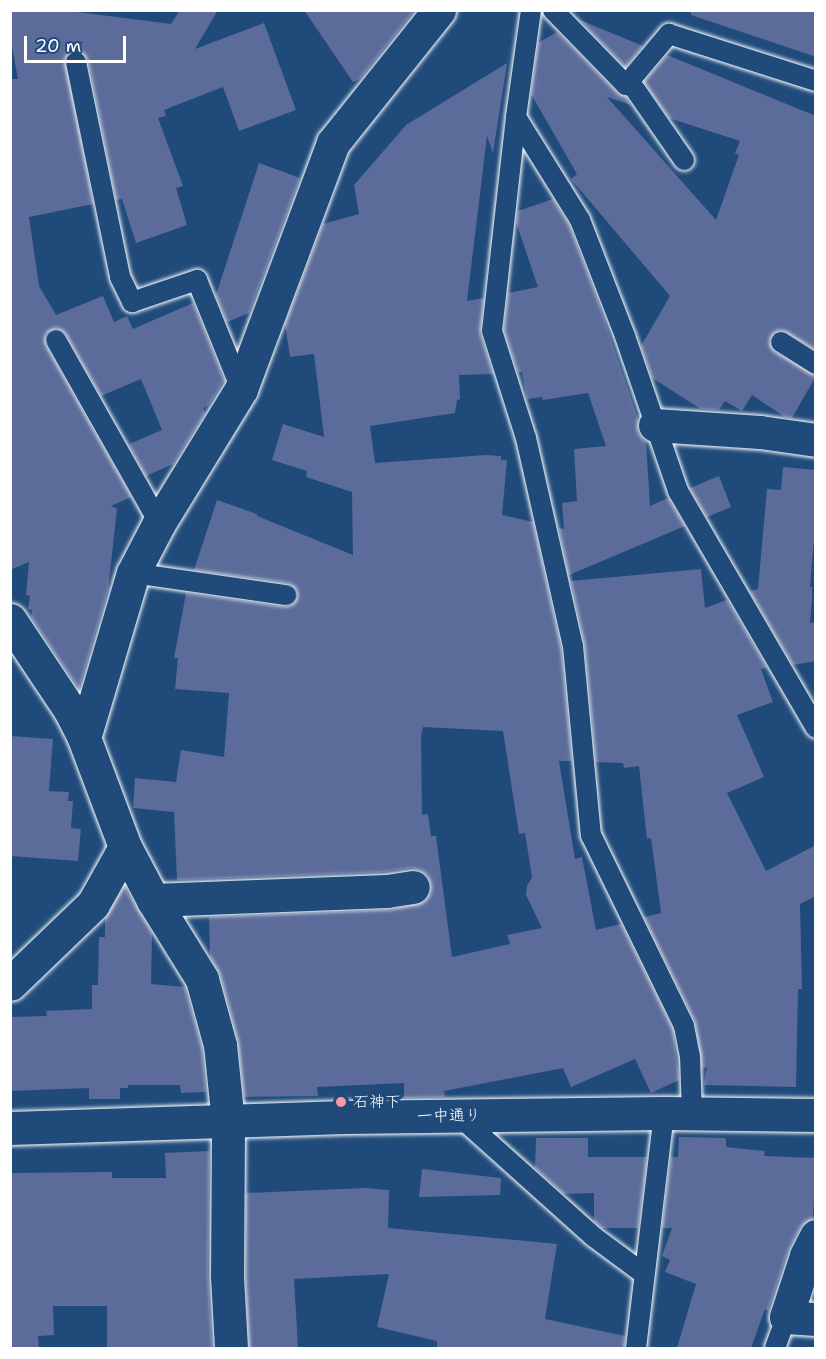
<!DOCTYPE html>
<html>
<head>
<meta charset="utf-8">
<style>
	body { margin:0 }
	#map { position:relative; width:826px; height:1359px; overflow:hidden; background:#1f4a7a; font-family:"Shantell Sans","Klee One",sans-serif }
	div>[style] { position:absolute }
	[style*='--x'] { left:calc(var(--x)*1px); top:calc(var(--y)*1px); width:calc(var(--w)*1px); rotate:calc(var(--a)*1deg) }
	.building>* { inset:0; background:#5c6c9a }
	.roads { filter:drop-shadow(0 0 2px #fff) drop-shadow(0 0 2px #fff) }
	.lane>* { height:20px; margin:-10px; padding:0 10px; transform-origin:10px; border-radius:10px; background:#1f4a7a }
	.street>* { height:33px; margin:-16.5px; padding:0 16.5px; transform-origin:16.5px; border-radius:16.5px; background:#1f4a7a }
	.secondary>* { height:33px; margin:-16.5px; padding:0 16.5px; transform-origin:16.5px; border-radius:16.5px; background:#1f4a7a }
	.dots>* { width:16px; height:16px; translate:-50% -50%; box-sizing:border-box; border:3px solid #1f4a7a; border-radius:50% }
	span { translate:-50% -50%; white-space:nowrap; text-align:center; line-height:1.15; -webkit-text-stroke:6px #1f4a7a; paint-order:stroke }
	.poi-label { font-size:16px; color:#fff }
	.left { translate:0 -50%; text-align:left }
	.street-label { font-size:16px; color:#fff }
	.frame { position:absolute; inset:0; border:12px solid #fff; pointer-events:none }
	.scale { position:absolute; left:24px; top:36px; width:102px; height:27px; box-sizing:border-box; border:3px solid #fff; border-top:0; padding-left:8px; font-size:18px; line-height:21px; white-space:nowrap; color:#fff; -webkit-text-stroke:4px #1f4a7a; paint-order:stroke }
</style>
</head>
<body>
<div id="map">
	<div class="building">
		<div style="clip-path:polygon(10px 10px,62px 10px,171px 24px,180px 10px,218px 10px,195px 49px,264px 23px,296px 110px,239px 131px,223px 87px,164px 110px,166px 116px,158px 118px,183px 186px,176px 188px,187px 225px,136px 243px,122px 199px,116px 200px,88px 59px,79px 51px,73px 50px,65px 58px,93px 204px,29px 217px,39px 286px,56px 315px,103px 296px,114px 322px,127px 316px,133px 329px,193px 303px,224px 380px,209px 405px,203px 408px,205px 413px,173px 464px,146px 476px,129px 444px,162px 430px,141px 379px,101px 396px,66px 334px,56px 328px,45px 334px,46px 346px,131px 497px,111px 506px,117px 509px,108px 590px,79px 689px,31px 617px,32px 610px,28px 609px,30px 596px,26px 595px,29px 562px,10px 570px,10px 79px,18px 79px,10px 37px)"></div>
		<div style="clip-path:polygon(304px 10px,415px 10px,360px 79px,353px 82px)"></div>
		<div style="clip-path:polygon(691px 10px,816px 10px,816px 57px,691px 15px)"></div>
		<div style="clip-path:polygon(580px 20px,643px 46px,625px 67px)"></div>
		<div style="clip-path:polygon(557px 32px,617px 93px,626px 97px,631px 105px,607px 97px,716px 220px,739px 155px,735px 153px,740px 141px,669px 118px,644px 82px,667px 55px,816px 116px,816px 350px,782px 330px,775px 332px,769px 341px,775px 352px,816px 376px,792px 418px,785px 417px,752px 395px,742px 411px,725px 401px,719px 410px,701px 409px,652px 378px,641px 346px,670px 296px,571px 179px,577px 174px,531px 94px,538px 43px)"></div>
		<div style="clip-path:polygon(evenodd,507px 63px,493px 153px,487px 136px,467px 301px,484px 298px,480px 334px,493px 374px,459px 375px,460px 399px,457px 400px,455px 413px,370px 426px,375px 463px,486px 455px,501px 456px,501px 460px,507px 460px,502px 515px,533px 522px,561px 648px,572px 761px,559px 761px,575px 859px,582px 857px,596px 930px,621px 924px,673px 1030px,679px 1080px,651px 1093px,635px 1059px,571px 1087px,563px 1068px,444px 1091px,445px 1097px,404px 1098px,404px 1083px,317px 1087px,318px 1096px,244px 1097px,238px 1040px,220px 974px,210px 956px,209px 917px,390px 910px,424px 902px,431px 893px,431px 884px,428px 876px,420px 870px,411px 868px,385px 872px,177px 880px,174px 812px,133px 808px,135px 778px,176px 782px,181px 750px,224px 757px,229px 693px,175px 689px,178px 658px,174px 658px,186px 593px,284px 607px,291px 606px,298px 597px,297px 590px,288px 583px,194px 570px,217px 500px,257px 514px,257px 516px,353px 555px,352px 492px,306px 477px,307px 471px,272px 460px,283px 424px,324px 437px,314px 354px,290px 357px,285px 324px,323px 224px,359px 214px,354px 185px,406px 125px,507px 63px,423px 727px,503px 731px,519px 834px,525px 833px,532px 877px,527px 886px,526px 895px,542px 928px,507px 935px,510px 944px,452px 957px,436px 836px,431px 836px,428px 814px,422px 815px,421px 736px,423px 727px)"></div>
		<div style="clip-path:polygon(259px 163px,300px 178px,249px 313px,227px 322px,216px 295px)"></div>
		<div style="clip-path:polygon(553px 199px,569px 225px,598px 301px,638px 419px,638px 433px,646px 442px,650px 506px,668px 498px,685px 526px,569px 575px,559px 528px,564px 529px,562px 503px,577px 501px,574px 449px,606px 446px,588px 393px,543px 400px,542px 397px,527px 399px,522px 372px,518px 372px,504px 330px,508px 293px,538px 287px,516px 222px,518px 211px)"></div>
		<div style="clip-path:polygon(783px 467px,816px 470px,816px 514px,810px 587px,812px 587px,812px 600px,810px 623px,816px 622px,816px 661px,793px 665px,750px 591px,758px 589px,767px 489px,781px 490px)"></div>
		<div style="clip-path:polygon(719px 476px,731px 507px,707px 517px,690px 488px)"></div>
		<div style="clip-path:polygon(701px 569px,705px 608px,727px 600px,767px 668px,761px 669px,773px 702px,737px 715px,764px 777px,727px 793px,766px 871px,816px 845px,816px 896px,800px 904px,802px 989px,798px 989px,796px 1087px,704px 1085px,707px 1067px,702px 1069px,695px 1021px,644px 917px,661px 913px,651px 838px,647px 839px,639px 766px,624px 768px,623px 763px,596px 762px,585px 645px,571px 581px)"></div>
		<div style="clip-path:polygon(10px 736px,53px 739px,49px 791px,69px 792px,68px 801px,73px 801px,71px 828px,81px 829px,78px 861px,10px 856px)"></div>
		<div style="clip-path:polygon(124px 886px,152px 933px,151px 984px,185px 987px,202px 1048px,206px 1092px,181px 1093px,180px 1085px,128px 1085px,128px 1088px,120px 1088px,120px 1099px,89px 1099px,89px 1088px,10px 1091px,10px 1017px,47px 1016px,46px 1011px,92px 1009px,92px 985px,98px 985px,99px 937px,105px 937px,105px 918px)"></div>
		<div style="clip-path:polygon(679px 1137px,726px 1138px,726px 1147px,765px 1151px,764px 1156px,816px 1158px,813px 1218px,800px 1227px,789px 1248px,768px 1311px,765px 1309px,751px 1348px,677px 1348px,696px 1284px,665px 1272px,670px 1260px,662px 1256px,672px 1228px,662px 1228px,671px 1157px,678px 1157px)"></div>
		<div style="clip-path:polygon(536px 1138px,588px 1138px,588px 1157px,647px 1157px,638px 1228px,602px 1228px,594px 1221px,594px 1193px,564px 1194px,535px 1168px)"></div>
		<div style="clip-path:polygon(209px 1151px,208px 1276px,212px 1348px,107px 1348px,107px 1306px,53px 1306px,54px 1335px,38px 1336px,39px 1348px,10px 1348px,10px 1173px,112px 1172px,112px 1178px,166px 1178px,165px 1153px)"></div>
		<div style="clip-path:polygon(422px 1169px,501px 1178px,500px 1195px,419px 1197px)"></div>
		<div style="clip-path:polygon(366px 1188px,389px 1190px,388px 1228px,557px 1244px,545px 1319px,625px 1336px,624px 1348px,437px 1348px,437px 1341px,377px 1327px,389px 1274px,294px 1279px,298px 1348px,249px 1348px,246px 1276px,246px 1193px)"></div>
	</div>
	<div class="roads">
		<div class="lane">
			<div style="--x:531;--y:10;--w:108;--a:98"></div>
			<div style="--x:516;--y:117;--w:121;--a:58.1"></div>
			<div style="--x:580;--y:220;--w:124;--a:68.8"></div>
			<div style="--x:625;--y:336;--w:164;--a:71.1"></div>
			<div style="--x:678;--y:491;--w:274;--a:59.8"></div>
			<div style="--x:553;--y:10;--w:105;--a:45.8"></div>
			<div style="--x:626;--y:85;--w:67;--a:-49.9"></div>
			<div style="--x:669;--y:34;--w:154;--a:17.7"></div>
			<div style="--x:76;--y:62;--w:219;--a:78.4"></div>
			<div style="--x:120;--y:277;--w:28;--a:64"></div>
			<div style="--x:132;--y:302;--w:69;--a:-18.7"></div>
			<div style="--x:197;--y:280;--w:118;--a:68"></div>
			<div style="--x:630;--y:82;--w:95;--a:55.3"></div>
			<div style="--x:516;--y:117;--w:215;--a:96.4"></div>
			<div style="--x:492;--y:331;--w:112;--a:72.4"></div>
			<div style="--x:526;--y:438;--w:213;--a:77.3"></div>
			<div style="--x:573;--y:646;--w:190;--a:84.6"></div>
			<div style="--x:591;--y:835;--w:212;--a:64"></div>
			<div style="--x:684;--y:1026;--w:31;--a:79"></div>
			<div style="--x:690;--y:1056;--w:57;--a:88"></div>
			<div style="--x:56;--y:340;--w:210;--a:60.6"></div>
			<div style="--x:781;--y:342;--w:41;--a:32.2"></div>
			<div style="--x:133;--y:573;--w:155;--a:8.2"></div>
			<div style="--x:459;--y:1116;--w:181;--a:41.9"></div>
			<div style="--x:594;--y:1237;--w:62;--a:36.5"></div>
			<div style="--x:636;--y:1348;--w:237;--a:-83.2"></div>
			<div style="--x:775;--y:1348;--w:33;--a:-70"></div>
		</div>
		<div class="street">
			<div style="--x:655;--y:425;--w:105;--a:3.8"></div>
			<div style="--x:760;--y:432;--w:57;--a:8.1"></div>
			<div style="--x:10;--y:620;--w:108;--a:56.3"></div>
			<div style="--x:70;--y:710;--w:31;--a:63"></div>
			<div style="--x:153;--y:900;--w:234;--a:-2.2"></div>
			<div style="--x:387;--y:891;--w:26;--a:-9"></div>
			<div style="--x:10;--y:984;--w:115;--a:-43.9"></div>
			<div style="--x:93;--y:904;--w:65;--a:-60.7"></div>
			<div style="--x:816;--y:1236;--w:22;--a:117"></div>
			<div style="--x:806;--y:1256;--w:64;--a:108.2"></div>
			<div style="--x:786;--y:1317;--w:30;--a:4"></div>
			<div style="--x:231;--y:1348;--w:72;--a:-93.2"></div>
			<div style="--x:227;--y:1276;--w:154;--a:-89.6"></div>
			<div style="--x:228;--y:1122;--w:77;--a:-95.9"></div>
			<div style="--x:220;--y:1045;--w:68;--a:-105.3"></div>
			<div style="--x:202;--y:979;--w:93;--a:-121.8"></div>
			<div style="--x:153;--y:900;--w:60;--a:-117.8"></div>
			<div style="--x:125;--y:847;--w:116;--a:-110.6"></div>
			<div style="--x:84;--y:738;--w:172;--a:-73.5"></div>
			<div style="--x:133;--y:573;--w:56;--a:-62.5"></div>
			<div style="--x:159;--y:523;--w:157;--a:-58.5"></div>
			<div style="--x:241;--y:389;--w:263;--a:-69.5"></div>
			<div style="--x:333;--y:143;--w:170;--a:-51.4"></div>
		</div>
		<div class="secondary">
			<div style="--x:10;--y:1128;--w:335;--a:-1.9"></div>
			<div style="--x:345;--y:1117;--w:319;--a:-0.7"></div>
			<div style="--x:664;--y:1113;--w:152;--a:0.8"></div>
		</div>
	</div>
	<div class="dots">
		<div style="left:341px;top:1102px;background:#ff9aa2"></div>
	</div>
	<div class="poi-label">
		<span class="left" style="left:353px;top:1102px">石神下</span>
	</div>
	<div class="street-label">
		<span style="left:449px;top:1116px;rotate:-1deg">一中通り</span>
	</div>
	<div class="frame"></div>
	<div class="scale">20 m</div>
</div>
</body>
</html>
